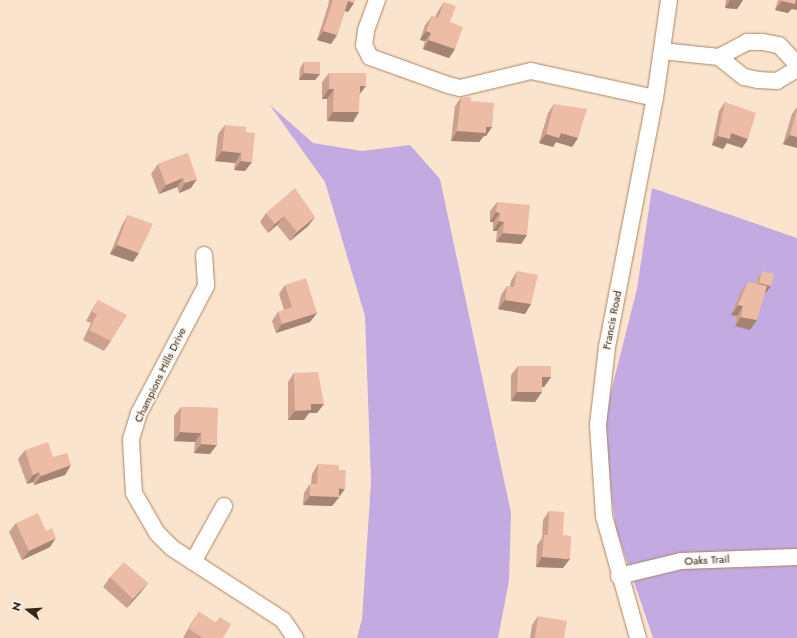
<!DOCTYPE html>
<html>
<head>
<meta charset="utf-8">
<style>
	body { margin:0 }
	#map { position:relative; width:797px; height:638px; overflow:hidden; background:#fbe4ce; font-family:Jost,sans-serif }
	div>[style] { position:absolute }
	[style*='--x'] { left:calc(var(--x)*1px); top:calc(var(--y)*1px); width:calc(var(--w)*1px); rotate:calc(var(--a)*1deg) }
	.green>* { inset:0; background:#c3aae0 }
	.roads { filter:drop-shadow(0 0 1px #a98664) drop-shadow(0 0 1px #a98664) }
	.minor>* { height:16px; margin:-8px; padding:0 8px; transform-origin:8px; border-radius:8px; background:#fff }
	.wall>* { inset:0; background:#cca28f }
	.shaded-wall>* { inset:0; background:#a68474 }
	.building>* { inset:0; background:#edbca6 }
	span { translate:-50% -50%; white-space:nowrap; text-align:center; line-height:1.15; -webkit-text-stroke:3px #fcf4ed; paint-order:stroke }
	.street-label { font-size:11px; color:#352618 }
	.north { position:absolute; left:8px; top:590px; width:40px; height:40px; -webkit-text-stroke:3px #fcf4ed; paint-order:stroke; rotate:287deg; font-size:11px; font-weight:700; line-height:16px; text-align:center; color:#352618 }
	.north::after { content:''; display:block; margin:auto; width:14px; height:18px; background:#352618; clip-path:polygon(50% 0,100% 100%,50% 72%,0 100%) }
</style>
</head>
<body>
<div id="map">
	<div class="green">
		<div style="clip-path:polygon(269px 104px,313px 143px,362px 151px,410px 145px,440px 179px,511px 513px,509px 581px,498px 638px,357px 638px,362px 619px,371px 482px,365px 316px,325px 182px)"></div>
		<div style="clip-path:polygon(652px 188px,797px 238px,797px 638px,653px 638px,616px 529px,602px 427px,637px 289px)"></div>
	</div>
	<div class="roads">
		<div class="minor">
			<div style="--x:377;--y:0;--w:33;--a:110"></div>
			<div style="--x:366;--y:31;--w:14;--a:98"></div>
			<div style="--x:364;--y:45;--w:13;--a:63"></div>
			<div style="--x:370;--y:57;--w:83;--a:19.7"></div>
			<div style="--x:448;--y:85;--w:12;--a:14"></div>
			<div style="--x:460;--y:88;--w:73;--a:-13.5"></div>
			<div style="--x:531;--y:71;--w:127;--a:12.3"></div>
			<div style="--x:662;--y:51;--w:57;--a:6"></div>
			<div style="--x:719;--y:57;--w:32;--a:39"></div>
			<div style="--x:744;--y:77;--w:14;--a:12"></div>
			<div style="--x:758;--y:80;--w:19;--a:3"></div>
			<div style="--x:777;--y:81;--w:23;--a:-31"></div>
			<div style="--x:719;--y:57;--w:32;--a:-28"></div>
			<div style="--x:747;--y:42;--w:16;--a:0"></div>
			<div style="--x:763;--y:42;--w:16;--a:11"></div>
			<div style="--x:779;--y:45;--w:26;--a:47"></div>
			<div style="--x:204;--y:255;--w:31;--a:86"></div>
			<div style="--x:206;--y:286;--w:144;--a:117.8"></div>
			<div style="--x:139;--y:413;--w:28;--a:107"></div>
			<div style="--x:131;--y:440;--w:53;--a:86.8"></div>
			<div style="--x:134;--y:493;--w:46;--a:60.1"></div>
			<div style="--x:157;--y:533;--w:21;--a:45"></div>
			<div style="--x:172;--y:548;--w:132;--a:33"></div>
			<div style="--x:283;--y:620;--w:22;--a:56"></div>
			<div style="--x:193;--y:562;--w:64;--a:-61"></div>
			<div style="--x:619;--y:576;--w:64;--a:-13.6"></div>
			<div style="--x:681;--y:561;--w:116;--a:-2"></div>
			<div style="--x:638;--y:638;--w:127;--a:-105.6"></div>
			<div style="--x:604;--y:516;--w:91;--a:-93.8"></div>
			<div style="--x:598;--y:425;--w:79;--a:-83.4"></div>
			<div style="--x:607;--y:347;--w:254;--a:-79.1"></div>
			<div style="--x:655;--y:98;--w:99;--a:-81.9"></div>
		</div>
	</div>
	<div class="wall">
		<div style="clip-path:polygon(329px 0,355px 0,348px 12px,345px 11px,337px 35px,331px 44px,317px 40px,328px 6px)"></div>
		<div style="clip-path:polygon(726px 0,743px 0,737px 9px,725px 8px)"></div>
		<div style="clip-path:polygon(778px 0,797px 0,788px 13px,775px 10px)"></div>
		<div style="clip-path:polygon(444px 2px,450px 22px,455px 49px,449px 58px,423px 49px,425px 41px,420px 40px,425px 25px,432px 16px,435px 17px,438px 11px)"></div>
		<div style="clip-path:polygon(304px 62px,320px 74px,315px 80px,299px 80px,300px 68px)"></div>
		<div style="clip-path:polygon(329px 73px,359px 95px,353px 122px,327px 121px,327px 99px,322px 99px,322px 82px)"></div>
		<div style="clip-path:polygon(461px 97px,471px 101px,492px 127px,486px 136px,484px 136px,479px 142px,451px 141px,455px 106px)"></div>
		<div style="clip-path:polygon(725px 102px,748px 139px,742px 148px,727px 143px,723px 149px,712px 145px,719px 111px)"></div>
		<div style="clip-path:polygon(554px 104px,578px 138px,572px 147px,556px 142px,553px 147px,539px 143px,548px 113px)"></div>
		<div style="clip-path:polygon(797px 107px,797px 148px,783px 144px,792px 114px)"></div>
		<div style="clip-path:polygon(225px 125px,246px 132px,245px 171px,234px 170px,235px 163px,215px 161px,218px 134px)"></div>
		<div style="clip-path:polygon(188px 153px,191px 188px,179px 193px,177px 187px,159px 194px,151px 174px,158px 164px)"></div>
		<div style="clip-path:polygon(497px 202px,527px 235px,521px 244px,496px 242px,497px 231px,493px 231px,493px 222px,490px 222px,490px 211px)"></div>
		<div style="clip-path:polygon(266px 213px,315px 217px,308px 226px,290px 241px,277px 225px,268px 233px,260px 222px)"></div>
		<div style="clip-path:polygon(128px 215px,133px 262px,110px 254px,122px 225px)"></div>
		<div style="clip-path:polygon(517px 271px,531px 304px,525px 314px,498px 309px,501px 295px,507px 286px,510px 286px,511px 281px)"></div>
		<div style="clip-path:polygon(762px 271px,766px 293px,765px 292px,750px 330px,735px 326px,737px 316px,731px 315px,741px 291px,748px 282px,756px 284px,758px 277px)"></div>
		<div style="clip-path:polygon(285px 285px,317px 313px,310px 322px,276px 333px,272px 321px,278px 312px,284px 310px,279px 294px)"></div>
		<div style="clip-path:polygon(98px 300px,111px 341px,104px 351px,83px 340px,91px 323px,86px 321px,92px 310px)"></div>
		<div style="clip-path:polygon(518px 366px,551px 377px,544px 387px,542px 387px,535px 402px,511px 401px,511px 375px)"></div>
		<div style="clip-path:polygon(294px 373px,317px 413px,309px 413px,304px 420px,288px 420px,288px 382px)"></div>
		<div style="clip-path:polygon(181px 407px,218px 408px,210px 454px,194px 453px,195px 442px,174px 441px,174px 416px)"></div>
		<div style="clip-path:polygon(25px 450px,53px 457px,71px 465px,65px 475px,34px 485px,33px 482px,27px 484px,18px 459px)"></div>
		<div style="clip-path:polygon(318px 464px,339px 470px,339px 498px,332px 506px,303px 505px,304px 493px,310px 484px,311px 484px,312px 474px)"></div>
		<div style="clip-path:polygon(549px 511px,563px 535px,563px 568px,536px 567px,537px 545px,542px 538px,543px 520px)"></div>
		<div style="clip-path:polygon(16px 523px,46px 531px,50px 547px,22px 560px,9px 532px)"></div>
		<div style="clip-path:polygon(110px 577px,148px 583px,141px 592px,127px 608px,103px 587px)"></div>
		<div style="clip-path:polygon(199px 612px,216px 623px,220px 617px,223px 638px,183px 638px,192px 622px)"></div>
		<div style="clip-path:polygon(538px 616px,564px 638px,530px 638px,532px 625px)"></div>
	</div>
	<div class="shaded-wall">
		<div style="clip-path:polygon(730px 0,743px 0,737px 9px,725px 8px)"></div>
		<div style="clip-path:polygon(797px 0,797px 10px,792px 9px,788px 13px,775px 10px,782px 1px)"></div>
		<div style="clip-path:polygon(348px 1px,354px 3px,348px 12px,342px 10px)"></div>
		<div style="clip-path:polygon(323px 31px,337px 35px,331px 44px,317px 40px)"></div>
		<div style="clip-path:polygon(426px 31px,431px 33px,425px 41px,420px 40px)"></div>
		<div style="clip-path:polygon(429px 40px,455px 49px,449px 58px,423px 49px)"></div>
		<div style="clip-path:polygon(304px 73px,320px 74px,315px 80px,299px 80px)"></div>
		<div style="clip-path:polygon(360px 86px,366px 86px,359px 95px)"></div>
		<div style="clip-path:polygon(329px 89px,334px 89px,327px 99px,322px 99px)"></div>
		<div style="clip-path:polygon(333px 112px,359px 112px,353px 122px,327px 121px)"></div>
		<div style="clip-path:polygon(486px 127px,492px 127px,486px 136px,484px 136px,479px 142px,451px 141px,457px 131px)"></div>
		<div style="clip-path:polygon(561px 133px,578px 138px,572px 147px,556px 142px,553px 147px,539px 143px,546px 134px)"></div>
		<div style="clip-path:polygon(731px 133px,748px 139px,742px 148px,727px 143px,723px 149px,712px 145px,718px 136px)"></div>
		<div style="clip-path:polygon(790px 135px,797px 137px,797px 148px,783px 144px)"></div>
		<div style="clip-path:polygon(222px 151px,241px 153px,235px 163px,215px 161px)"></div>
		<div style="clip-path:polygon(241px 161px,252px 162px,245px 171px,234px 170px)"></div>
		<div style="clip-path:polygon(183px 178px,177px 187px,159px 194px,166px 185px)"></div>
		<div style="clip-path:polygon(197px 179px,191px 188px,179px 193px,185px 183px)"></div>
		<div style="clip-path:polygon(496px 212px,500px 213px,493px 222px,490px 222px)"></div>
		<div style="clip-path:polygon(284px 216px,277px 225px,268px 233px,275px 224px)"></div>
		<div style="clip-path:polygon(315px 217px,308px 226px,290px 241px,297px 232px)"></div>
		<div style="clip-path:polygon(499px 221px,504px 222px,497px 231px,493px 231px)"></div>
		<div style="clip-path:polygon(503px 233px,527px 235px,521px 244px,496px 242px)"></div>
		<div style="clip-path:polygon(117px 245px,139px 253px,133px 262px,110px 254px)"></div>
		<div style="clip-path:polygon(759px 283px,771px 286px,766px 293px,755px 289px)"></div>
		<div style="clip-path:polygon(505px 300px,531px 304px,525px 314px,498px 309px)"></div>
		<div style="clip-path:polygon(738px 305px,743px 306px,737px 316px,731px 315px)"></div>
		<div style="clip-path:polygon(317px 313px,310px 322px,276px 333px,282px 324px)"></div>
		<div style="clip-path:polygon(741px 317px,757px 320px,750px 330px,735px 326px)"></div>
		<div style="clip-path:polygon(542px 377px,551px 377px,544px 387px,536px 386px)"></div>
		<div style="clip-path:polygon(517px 392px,542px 392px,535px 402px,511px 401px)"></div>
		<div style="clip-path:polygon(311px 404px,324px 404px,317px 413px,309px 413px,304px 420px,288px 420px,295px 411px)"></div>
		<div style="clip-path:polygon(180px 432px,201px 433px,195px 442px,174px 441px)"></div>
		<div style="clip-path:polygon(201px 444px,217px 445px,210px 454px,194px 453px)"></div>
		<div style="clip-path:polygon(71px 465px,65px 475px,34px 485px,41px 476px)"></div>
		<div style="clip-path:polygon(39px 472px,33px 482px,27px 484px,33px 475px)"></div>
		<div style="clip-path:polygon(339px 488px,345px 489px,332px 506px,303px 505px,310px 496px)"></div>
		<div style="clip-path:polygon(56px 538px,50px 547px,22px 560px,29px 551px)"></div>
		<div style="clip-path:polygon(542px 557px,570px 559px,563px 568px,536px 567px)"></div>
		<div style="clip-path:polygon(148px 583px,141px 592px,127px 608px,133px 599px)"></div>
	</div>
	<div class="building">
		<div style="clip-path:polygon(333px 0,355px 0,354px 3px,348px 1px,337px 35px,323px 31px)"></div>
		<div style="clip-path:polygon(782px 0,796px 0,795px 4px,782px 1px)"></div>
		<div style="clip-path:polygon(444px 2px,456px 6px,450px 22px,463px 27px,455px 49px,429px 40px,431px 33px,426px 31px,432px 16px,438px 18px)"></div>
		<div style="clip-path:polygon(304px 62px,320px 62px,320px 74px,304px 73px)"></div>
		<div style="clip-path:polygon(329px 73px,366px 73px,366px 86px,360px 86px,359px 112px,333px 112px,334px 89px,329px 89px)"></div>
		<div style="clip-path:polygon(461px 97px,471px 97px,471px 101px,494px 103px,492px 127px,486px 127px,486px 133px,457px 131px)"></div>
		<div style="clip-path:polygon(725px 102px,756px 113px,748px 139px,731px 133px,730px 139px,718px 136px)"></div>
		<div style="clip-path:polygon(554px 104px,587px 109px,578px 138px,561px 133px,559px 138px,546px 134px)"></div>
		<div style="clip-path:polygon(797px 110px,797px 137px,790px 135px)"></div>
		<div style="clip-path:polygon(225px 125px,246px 127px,246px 132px,255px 133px,252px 162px,241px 161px,241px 153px,222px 151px)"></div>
		<div style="clip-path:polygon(188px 153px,197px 179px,185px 183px,183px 178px,166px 185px,158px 164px)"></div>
		<div style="clip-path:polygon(295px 188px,315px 217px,297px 232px,284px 216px,275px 224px,266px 213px)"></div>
		<div style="clip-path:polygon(497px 202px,530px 205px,527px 235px,503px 233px,504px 222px,499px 221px,500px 213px,496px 212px)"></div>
		<div style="clip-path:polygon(128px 215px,153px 224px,139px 253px,117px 245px)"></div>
		<div style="clip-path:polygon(517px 271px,538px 275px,531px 304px,505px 300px,507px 286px,514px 287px)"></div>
		<div style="clip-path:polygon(762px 271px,774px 274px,771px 286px,759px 283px)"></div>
		<div style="clip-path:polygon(306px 278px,317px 313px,282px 324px,278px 312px,292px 307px,285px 285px)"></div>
		<div style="clip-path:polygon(748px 282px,767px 286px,757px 320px,741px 317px,743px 306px,738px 305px)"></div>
		<div style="clip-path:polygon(98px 300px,127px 315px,111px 341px,89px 330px,97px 314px,92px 312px)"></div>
		<div style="clip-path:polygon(518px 366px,551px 366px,551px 377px,542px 377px,542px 392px,517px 392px)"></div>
		<div style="clip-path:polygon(318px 372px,324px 404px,311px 404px,311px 410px,295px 411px,294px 373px)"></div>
		<div style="clip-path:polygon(181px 407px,218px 408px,217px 445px,201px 444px,201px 433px,180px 432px)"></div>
		<div style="clip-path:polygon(48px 442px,53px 457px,67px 453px,71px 465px,41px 476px,39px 472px,33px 475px,25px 450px)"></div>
		<div style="clip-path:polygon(318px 464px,339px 465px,339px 470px,346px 470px,345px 489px,339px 488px,339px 497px,310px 496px,310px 484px,317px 484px)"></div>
		<div style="clip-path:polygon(549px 511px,564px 512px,563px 535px,571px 536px,570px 559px,542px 557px,544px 535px,548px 535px)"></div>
		<div style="clip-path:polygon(38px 513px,46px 531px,52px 528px,56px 538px,29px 551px,16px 523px)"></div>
		<div style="clip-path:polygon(124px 562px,148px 583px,133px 599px,110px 577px)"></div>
		<div style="clip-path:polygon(199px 612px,217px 623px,220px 617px,231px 624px,223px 638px,203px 638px,189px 629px)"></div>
		<div style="clip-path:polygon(538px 616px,567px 621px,564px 638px,535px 638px)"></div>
	</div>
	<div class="street-label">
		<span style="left:612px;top:320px;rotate:-79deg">Francis Road</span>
		<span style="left:160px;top:375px;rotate:-64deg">Champions Hills Drive</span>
		<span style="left:707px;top:560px;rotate:-3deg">Oaks Trail</span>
	</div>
	<div class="north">N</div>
</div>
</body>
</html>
